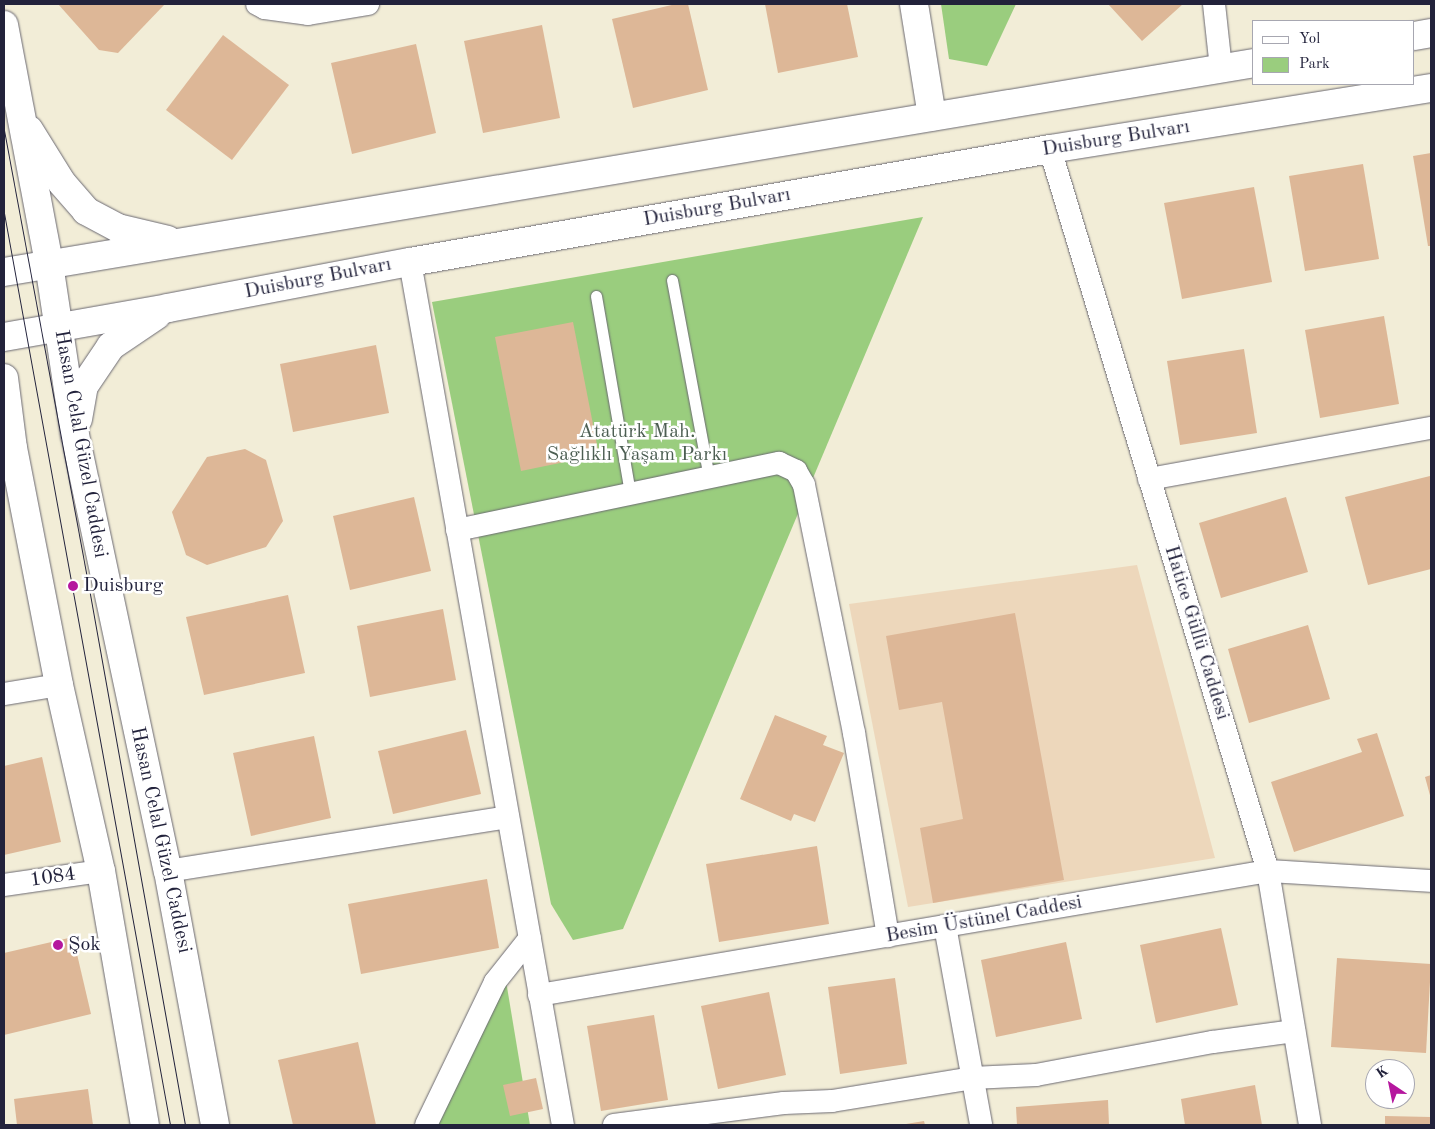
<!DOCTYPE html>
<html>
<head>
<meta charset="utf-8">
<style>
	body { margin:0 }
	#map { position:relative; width:1435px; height:1129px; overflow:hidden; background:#f2edd7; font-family:"Old Standard TT",serif }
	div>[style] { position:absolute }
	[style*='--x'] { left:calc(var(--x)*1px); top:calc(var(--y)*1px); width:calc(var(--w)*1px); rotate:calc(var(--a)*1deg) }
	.built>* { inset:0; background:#edd7bb }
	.green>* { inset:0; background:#9acd7e }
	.building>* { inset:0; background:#ddb797 }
	.roads { filter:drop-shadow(0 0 1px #6b6972) drop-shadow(0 0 1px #6b6972) }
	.lane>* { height:11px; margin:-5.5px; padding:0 5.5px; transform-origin:5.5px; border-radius:5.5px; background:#fff }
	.street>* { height:22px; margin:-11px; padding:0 11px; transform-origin:11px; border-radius:11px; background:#fff }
	.secondary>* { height:28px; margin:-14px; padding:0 14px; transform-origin:14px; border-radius:14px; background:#fff }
	.tram>* { height:1px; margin:-0.5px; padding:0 0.5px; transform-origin:0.5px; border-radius:0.5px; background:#22223b }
	.dots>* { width:14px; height:14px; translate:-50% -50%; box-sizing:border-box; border:2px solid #fff; border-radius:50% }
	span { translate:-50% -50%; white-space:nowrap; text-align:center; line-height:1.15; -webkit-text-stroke:5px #fff; paint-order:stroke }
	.street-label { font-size:20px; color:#22223b }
	.park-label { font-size:20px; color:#4c5e52 }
	.poi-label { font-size:20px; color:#22223b }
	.left { translate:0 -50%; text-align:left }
	.frame { position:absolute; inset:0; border:5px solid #22223b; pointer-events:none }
	.legend { position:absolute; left:1252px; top:20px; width:162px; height:65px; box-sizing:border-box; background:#fff; border:1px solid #a7a7b1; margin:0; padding:6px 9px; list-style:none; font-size:15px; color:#22223b }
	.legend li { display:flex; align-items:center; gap:10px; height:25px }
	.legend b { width:25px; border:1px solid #a7a7b1 }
	.north { position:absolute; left:1365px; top:1059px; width:50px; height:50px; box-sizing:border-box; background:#fff; border:1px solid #a7a7b1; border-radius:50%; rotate:326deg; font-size:14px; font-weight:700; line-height:20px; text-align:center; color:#22223b }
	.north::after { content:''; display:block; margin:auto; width:18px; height:22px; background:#b5179e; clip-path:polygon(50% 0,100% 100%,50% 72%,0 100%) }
</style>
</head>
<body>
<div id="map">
	<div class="built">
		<div style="clip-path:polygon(1137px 565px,1215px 858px,908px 907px,849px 604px)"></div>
	</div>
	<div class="green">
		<div style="clip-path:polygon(941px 4px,1016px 4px,987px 66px,949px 59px)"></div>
		<div style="clip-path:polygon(923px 217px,623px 929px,573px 940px,551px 904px,432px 302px)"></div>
		<div style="clip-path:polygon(506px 981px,530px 1125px,438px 1125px)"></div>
	</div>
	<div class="building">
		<div style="clip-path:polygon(58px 4px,165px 4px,118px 53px,99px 50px)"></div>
		<div style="clip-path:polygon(676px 4px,688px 4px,708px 90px,633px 108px,612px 19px)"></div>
		<div style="clip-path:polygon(765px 4px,847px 4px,858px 57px,778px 73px)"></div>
		<div style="clip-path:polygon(1108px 4px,1183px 4px,1142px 41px)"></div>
		<div style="clip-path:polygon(542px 25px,560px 118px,483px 133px,464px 41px)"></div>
		<div style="clip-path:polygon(223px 35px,289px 85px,232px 160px,166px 110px)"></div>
		<div style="clip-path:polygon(416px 44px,436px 133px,352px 154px,331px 63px)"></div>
		<div style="clip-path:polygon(1431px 153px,1431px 246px,1428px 246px,1413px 156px)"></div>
		<div style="clip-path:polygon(1363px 164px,1379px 259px,1305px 271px,1289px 176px)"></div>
		<div style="clip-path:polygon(1254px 187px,1272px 282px,1182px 299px,1164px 203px)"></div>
		<div style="clip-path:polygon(1384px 316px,1399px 404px,1320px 418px,1305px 330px)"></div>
		<div style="clip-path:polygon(573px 322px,599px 455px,521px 471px,495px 337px)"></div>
		<div style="clip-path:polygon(376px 345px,389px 413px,293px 432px,280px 364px)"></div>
		<div style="clip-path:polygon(1244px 349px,1257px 433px,1180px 445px,1167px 361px)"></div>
		<div style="clip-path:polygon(245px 449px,266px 460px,283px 521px,266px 547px,207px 565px,186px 555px,172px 512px,207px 457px)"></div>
		<div style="clip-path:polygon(1430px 476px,1431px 569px,1368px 585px,1345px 497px)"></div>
		<div style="clip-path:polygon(414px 497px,431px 571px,350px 590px,333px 516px)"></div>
		<div style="clip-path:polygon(1286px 497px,1308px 572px,1221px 598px,1199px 523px)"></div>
		<div style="clip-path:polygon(288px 595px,305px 673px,204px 695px,186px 617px)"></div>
		<div style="clip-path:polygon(443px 609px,456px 680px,370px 697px,357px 626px)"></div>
		<div style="clip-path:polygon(1015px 613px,1064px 880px,933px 903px,920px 828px,963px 819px,942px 702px,899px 710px,886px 636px)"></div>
		<div style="clip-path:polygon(1308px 625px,1330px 699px,1249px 723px,1228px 649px)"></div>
		<div style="clip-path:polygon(775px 715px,827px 736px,823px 745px,844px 753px,815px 822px,794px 814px,791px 821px,740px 799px)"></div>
		<div style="clip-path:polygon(466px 730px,481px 794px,393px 814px,378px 751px)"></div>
		<div style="clip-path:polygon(1377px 733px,1404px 816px,1294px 852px,1271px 782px,1362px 752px,1357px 739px)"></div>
		<div style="clip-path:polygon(314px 736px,331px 818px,251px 836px,233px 753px)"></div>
		<div style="clip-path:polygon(42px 757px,61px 842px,4px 855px,4px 766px)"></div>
		<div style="clip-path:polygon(1431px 775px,1431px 799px,1425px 777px)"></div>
		<div style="clip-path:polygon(817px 846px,829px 924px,719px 942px,706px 864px)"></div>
		<div style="clip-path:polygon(487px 879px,499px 948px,361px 974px,348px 904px)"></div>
		<div style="clip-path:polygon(1221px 928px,1238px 1005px,1156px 1023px,1140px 945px)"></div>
		<div style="clip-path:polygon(73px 937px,91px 1014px,4px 1035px,4px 953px)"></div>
		<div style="clip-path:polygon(1066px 942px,1082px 1019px,996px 1037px,981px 960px)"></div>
		<div style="clip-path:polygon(1337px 958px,1431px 964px,1426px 1053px,1331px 1047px)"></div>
		<div style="clip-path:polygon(895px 978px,907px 1064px,840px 1074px,828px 987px)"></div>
		<div style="clip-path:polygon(769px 992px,786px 1075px,718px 1089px,701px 1006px)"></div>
		<div style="clip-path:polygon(654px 1015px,668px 1100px,601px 1111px,587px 1026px)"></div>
		<div style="clip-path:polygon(358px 1042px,376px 1125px,293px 1125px,278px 1060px)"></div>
		<div style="clip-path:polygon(536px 1078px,543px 1109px,510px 1116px,503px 1085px)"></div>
		<div style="clip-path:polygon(1255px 1085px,1262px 1125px,1185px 1125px,1181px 1099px)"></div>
		<div style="clip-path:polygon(88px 1089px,93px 1125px,17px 1125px,14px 1099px)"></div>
		<div style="clip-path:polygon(1108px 1100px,1109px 1125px,1017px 1125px,1016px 1107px)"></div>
		<div style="clip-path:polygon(1385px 1116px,1431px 1117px,1431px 1125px,1385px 1125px)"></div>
		<div style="clip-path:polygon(924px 1121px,925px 1125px,906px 1125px,906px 1124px)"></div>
	</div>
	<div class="roads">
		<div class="lane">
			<div style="--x:672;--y:280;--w:200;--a:79.4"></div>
			<div style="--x:596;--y:296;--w:200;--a:80.2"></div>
		</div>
		<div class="street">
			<div style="--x:257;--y:4;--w:9;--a:27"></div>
			<div style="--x:265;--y:8;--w:43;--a:7.9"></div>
			<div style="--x:308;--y:14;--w:61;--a:-9.5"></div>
			<div style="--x:1214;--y:4;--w:64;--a:83.8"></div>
			<div style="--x:1050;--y:149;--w:754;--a:73.2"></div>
			<div style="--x:1268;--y:871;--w:257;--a:80.6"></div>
			<div style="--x:410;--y:262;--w:876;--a:79.95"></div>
			<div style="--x:1149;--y:479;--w:287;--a:-10.3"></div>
			<div style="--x:457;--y:530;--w:329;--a:-11.8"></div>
			<div style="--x:779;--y:463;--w:19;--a:25"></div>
			<div style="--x:796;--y:471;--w:16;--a:60"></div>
			<div style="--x:804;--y:485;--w:253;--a:78.6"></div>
			<div style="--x:854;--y:733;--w:206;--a:80.5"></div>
			<div style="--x:4;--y:694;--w:56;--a:-9.3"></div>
			<div style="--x:168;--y:871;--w:344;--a:-9"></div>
			<div style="--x:4;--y:885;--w:98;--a:-8.2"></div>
			<div style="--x:945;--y:926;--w:202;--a:79.7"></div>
			<div style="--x:539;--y:995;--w:739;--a:-9.65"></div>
			<div style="--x:1268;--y:871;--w:163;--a:3.5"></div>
			<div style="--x:426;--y:1125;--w:159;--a:-64.2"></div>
			<div style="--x:495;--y:982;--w:56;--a:-51.5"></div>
			<div style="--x:614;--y:1125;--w:171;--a:-7.4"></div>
			<div style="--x:784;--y:1103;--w:48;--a:-2.4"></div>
			<div style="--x:832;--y:1101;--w:142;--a:-9.3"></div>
			<div style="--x:972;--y:1078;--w:64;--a:-2.7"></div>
			<div style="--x:1036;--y:1075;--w:180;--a:-10.6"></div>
			<div style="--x:1213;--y:1042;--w:82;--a:-7.7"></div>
		</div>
		<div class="secondary">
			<div style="--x:914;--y:4;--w:114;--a:80.9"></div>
			<div style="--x:4;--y:25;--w:243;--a:79.3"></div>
			<div style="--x:49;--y:264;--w:173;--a:81.4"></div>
			<div style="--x:75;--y:435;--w:446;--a:78"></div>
			<div style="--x:168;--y:871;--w:258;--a:79.5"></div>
			<div style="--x:1414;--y:36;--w:17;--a:-10"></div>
			<div style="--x:29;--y:130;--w:62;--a:58.1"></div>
			<div style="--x:62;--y:183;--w:37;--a:49"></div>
			<div style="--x:86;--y:211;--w:36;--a:28"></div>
			<div style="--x:118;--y:228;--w:51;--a:13.5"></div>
			<div style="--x:4;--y:272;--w:1267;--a:-9.49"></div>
			<div style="--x:4;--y:337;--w:167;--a:-10"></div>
			<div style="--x:168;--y:308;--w:246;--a:-10.8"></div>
			<div style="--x:410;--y:262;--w:650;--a:-10.01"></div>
			<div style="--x:1050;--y:149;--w:386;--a:-9.1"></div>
			<div style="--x:4;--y:378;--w:71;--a:82.7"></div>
			<div style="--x:13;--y:448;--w:241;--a:79"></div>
			<div style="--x:59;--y:685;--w:191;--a:77.3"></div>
			<div style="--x:101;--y:871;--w:258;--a:80.2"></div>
			<div style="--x:78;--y:419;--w:34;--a:-80"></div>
			<div style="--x:84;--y:386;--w:48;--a:-56"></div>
			<div style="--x:111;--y:346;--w:55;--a:-34"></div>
		</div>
	</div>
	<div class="tram">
		<div style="--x:4;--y:130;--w:461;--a:79.5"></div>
		<div style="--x:88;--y:583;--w:551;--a:79.85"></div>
		<div style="--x:4;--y:213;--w:927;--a:79.68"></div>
	</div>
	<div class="dots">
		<div style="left:73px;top:586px;background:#b5179e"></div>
		<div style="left:58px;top:945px;background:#b5179e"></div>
	</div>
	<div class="street-label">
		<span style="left:1116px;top:139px;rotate:-9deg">Duisburg Bulvarı</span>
		<span style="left:717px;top:208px;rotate:-10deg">Duisburg Bulvarı</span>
		<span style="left:318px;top:279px;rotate:-11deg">Duisburg Bulvarı</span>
		<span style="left:80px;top:444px;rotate:80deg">Hasan Celal Güzel Caddesi</span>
		<span style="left:1196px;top:633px;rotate:73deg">Hatice Güllü Caddesi</span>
		<span style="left:160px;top:840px;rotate:78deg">Hasan Celal Güzel Caddesi</span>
		<span style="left:53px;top:878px;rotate:-8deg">1084</span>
		<span style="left:984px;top:920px;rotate:-10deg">Besim Üstünel Caddesi</span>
	</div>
	<div class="park-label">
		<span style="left:637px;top:444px">Atatürk Mah.<br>Sağlıklı Yaşam Parkı</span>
	</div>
	<div class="poi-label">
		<span class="left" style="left:83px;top:586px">Duisburg</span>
		<span class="left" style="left:68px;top:945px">Şok</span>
	</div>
	<div class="frame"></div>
	<ul class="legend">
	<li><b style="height:6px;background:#fff"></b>Yol</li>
	<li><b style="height:14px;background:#9acd7e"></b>Park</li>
	</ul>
	<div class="north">K</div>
</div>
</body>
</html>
